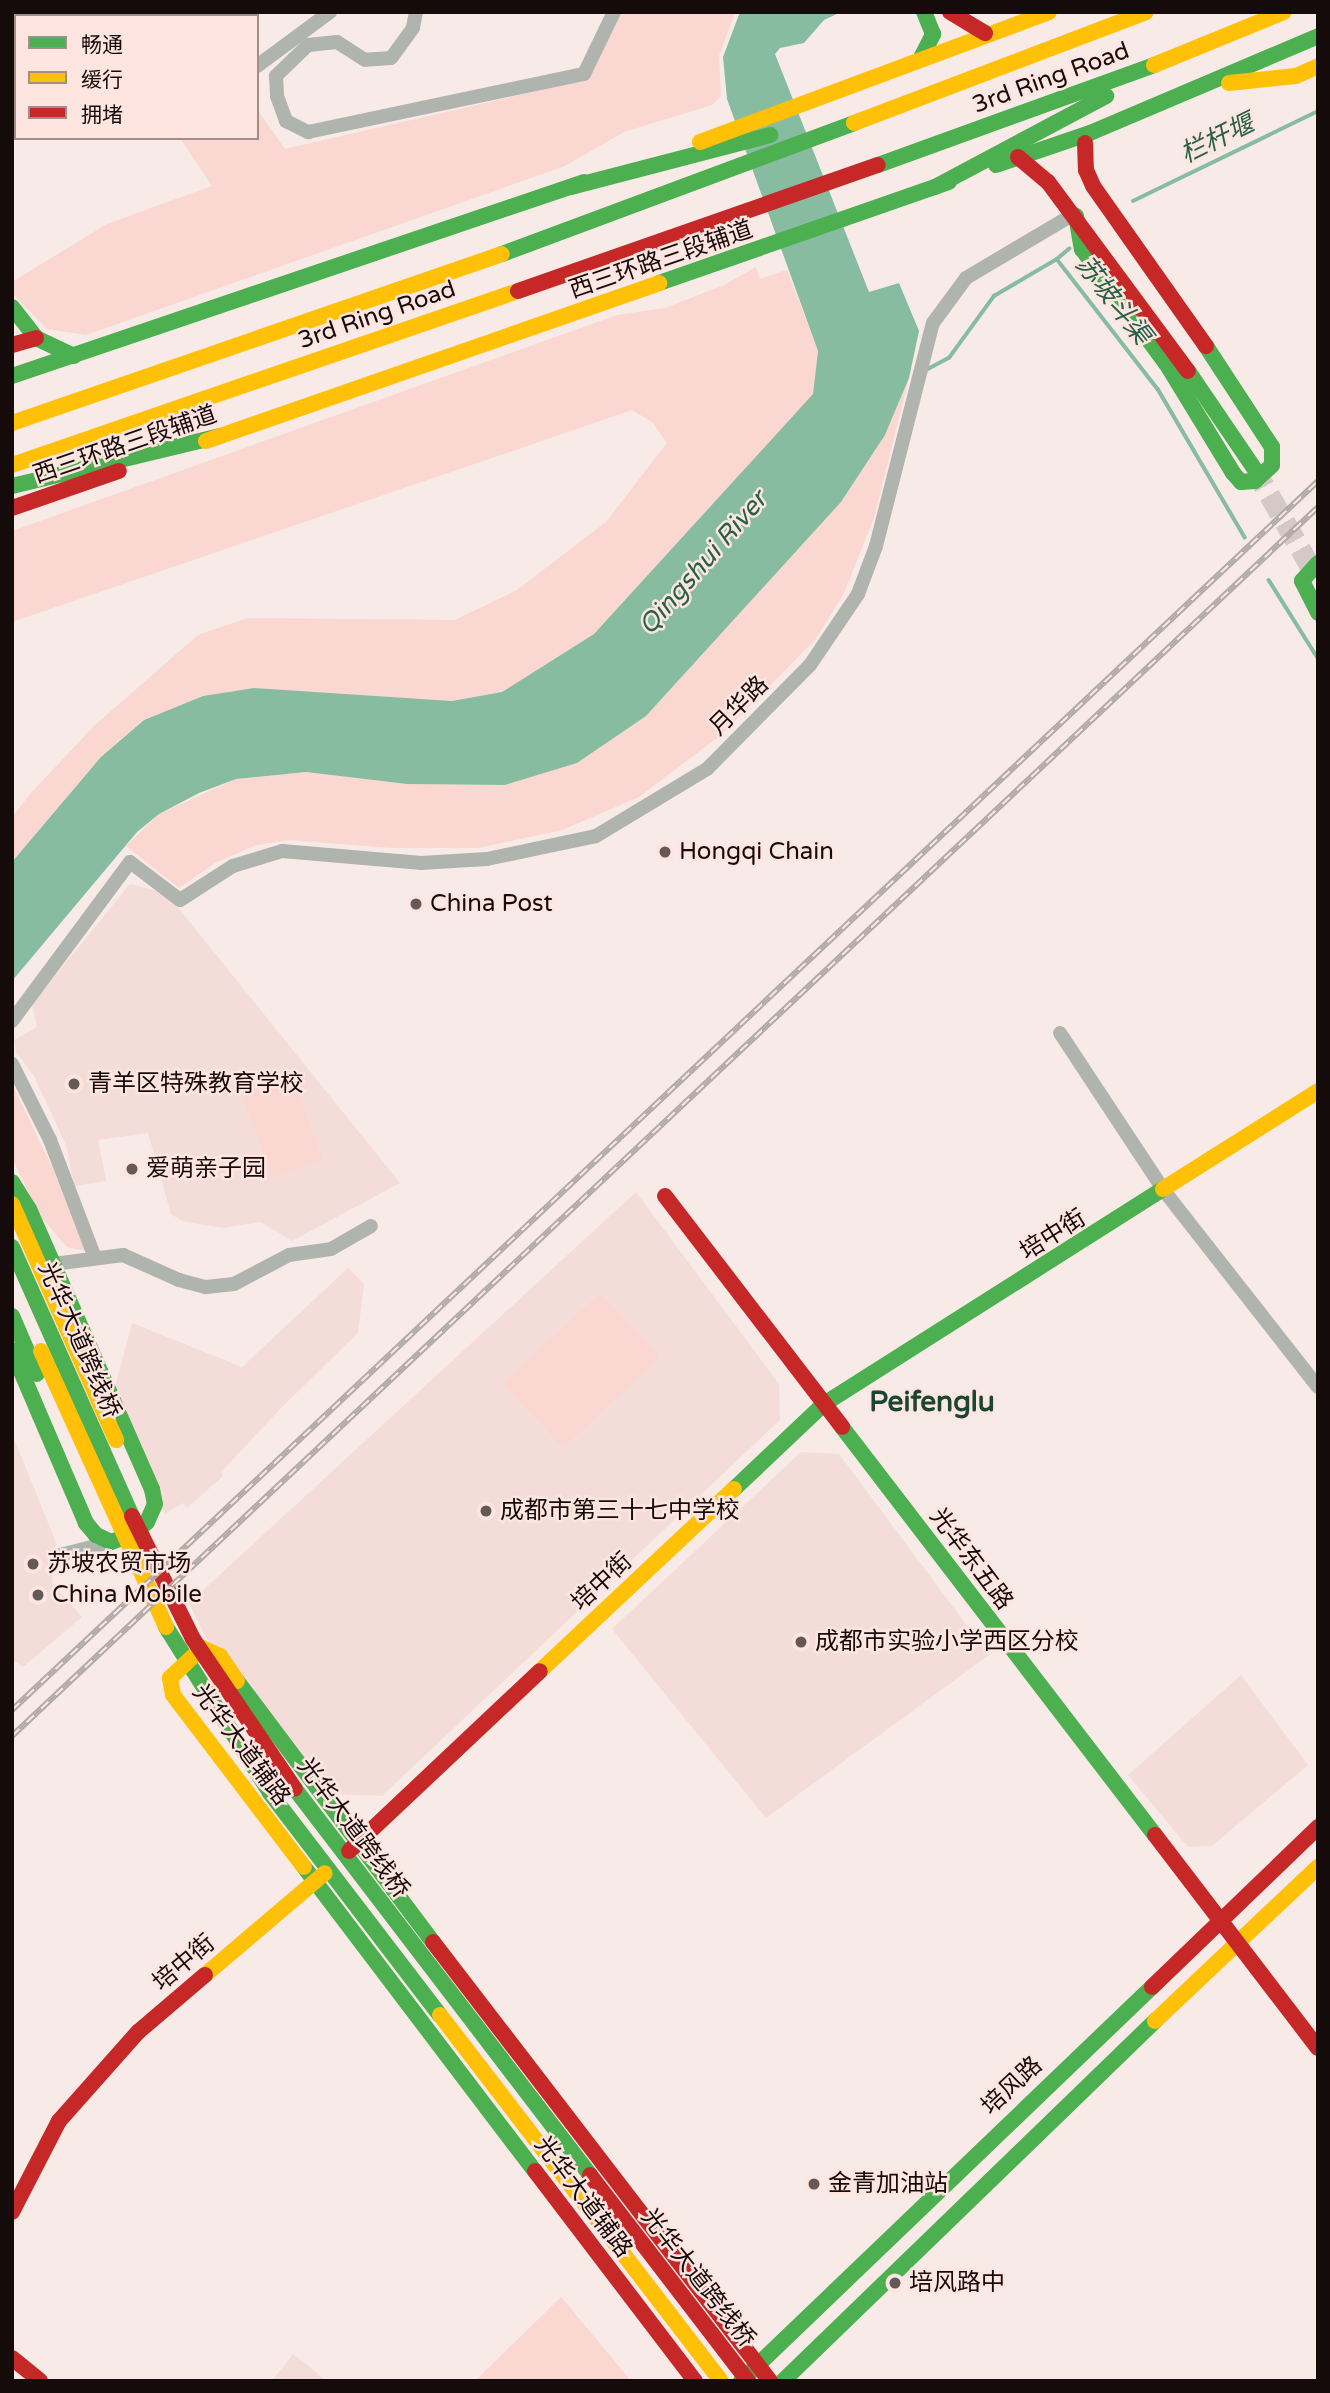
<!DOCTYPE html>
<html>
<head>
<meta charset="utf-8">
<style>
	body { margin:0 }
	#map { position:relative; width:1330px; height:2393px; overflow:hidden; background:#f7eae7; font-family:"Varela Round","Noto Sans SC",sans-serif }
	div>[style] { position:absolute }
	[style*='--x'] { left:calc(var(--x)*1px); top:calc(var(--y)*1px); width:calc(var(--w)*1px); rotate:calc(var(--a)*1deg) }
	.built>* { inset:0; background:#f4ddd9 }
	.green>* { inset:0; background:#fad7d0 }
	.water>* { inset:0; background:#87bca0 }
	.stream>* { height:3.5px; margin:-1.75px; padding:0 1.75px; transform-origin:1.75px; border-radius:1.75px; background:#87bca0 }
	.secondary-tunnel>* { height:21px; margin-top:-10.5px; transform-origin:0; background:repeating-linear-gradient(90deg,#d5c9c6 0 21px,transparent 0 31px) }
	.street>* { height:14px; margin:-7px; padding:0 7px; transform-origin:7px; border-radius:7px; background:#b0b4af }
	.fast>* { height:16px; margin:-8px; padding:0 8px; transform-origin:8px; border-radius:8px; background:#4caf50 }
	.slow>* { height:16px; margin:-8px; padding:0 8px; transform-origin:8px; border-radius:8px; background:#ffc107 }
	.jam>* { height:16px; margin:-8px; padding:0 8px; transform-origin:8px; border-radius:8px; background:#c62828 }
	.rail>* { height:6px; margin-top:-3px; transform-origin:0; background:repeating-linear-gradient(90deg,#fee5e0 0 10px,#afaaa7 0 20px); box-sizing:border-box; border-block:2px solid #afaaa7 }
	.dots>* { width:19px; height:19px; translate:-50% -50%; box-sizing:border-box; border:4px solid #fee5e0; border-radius:50% }
	span { translate:-50% -50%; white-space:nowrap; text-align:center; line-height:1.15; -webkit-text-stroke:5px #fee5e0; paint-order:stroke }
	.street-label { font-size:24px; color:#150b0a }
	.poi-label { font-size:24px; color:#150b0a }
	.left { translate:0 -50%; text-align:left }
	.water-label { font-size:26px; color:#256147; font-style:italic }
	.quarter-label { font-size:28px; color:#194531; font-weight:700 }
	.frame { position:absolute; inset:0; border:14px solid #150b0a; pointer-events:none }
	.legend { position:absolute; left:14px; top:14px; width:245px; height:126px; box-sizing:border-box; background:#fee5e0; border:2px solid #a18e8a; margin:0; padding:9px 12px; list-style:none; font-size:21px; color:#150b0a }
	.legend li { display:flex; align-items:center; gap:14px; height:35px }
	.legend b { width:35px; border:2px solid #a18e8a }
</style>
</head>
<body>
<div id="map">
	<div class="built">
		<div style="clip-path:polygon(12px 12px,62px 16px,16px 16px,16px 87px)"></div>
		<div style="clip-path:polygon(130px 884px,160px 892px,180px 910px,400px 1183px,292px 1241px,261px 1222px,222px 1228px,182px 1221px,171px 1214px,148px 1133px,98px 1140px,106px 1181px,74px 1186px,66px 1145px,34px 1076px,16px 1052px,14px 1040px,37px 1027px,32px 1004px)"></div>
		<div style="clip-path:polygon(636px 1192px,779px 1384px,780px 1420px,382px 1796px,324px 1794px,219px 1664px,189px 1603px)"></div>
		<div style="clip-path:polygon(348px 1268px,364px 1284px,358px 1333px,283px 1406px,221px 1472px,223px 1476px,187px 1508px,183px 1503px,165px 1514px,113px 1395px,132px 1323px,242px 1367px)"></div>
		<div style="clip-path:polygon(12px 1434px,56px 1542px,52px 1583px,82px 1617px,23px 1667px,12px 1659px)"></div>
		<div style="clip-path:polygon(801px 1452px,839px 1454px,989px 1655px,766px 1818px,612px 1629px)"></div>
		<div style="clip-path:polygon(1241px 1675px,1308px 1765px,1212px 1846px,1188px 1847px,1128px 1775px)"></div>
		<div style="clip-path:polygon(293px 2354px,327px 2381px,272px 2381px)"></div>
	</div>
	<div class="green">
		<div style="clip-path:polygon(622px 12px,735px 12px,719px 56px,721px 96px,712px 105px,624px 132px,565px 166px,86px 335px,47px 329px,12px 293px,12px 282px,107px 224px,212px 186px,180px 138px,257px 138px,257px 109px,285px 149px,589px 79px)"></div>
		<div style="clip-path:polygon(756px 267px,760px 279px,787px 270px,818px 351px,813px 394px,594px 634px,502px 692px,452px 701px,254px 688px,203px 696px,143px 720px,101px 757px,12px 862px,12px 817px,31px 793px,94px 726px,198px 635px,248px 618px,455px 620px,517px 590px,606px 522px,667px 443px,652px 422px,632px 410px,12px 622px,12px 531px,617px 315px,665px 308px,724px 285px)"></div>
		<div style="clip-path:polygon(909px 378px,874px 518px,843px 595px,815px 640px,722px 734px,639px 797px,562px 830px,478px 848px,391px 848px,290px 840px,256px 845px,215px 863px,179px 888px,126px 846px,159px 814px,236px 779px,306px 772px,407px 784px,505px 785px,577px 763px,646px 716px,841px 502px,885px 435px)"></div>
		<div style="clip-path:polygon(289px 1069px,323px 1159px,273px 1177px,239px 1088px)"></div>
		<div style="clip-path:polygon(12px 1084px,53px 1169px,85px 1251px,67px 1247px,41px 1217px,12px 1158px)"></div>
		<div style="clip-path:polygon(600px 1293px,660px 1357px,563px 1448px,503px 1384px)"></div>
		<div style="clip-path:polygon(561px 2297px,631px 2381px,475px 2381px)"></div>
	</div>
	<div class="water">
		<div style="clip-path:polygon(740px 12px,841px 12px,824px 20px,804px 43px,780px 48px,775px 54px,869px 292px,899px 283px,919px 331px,909px 378px,885px 435px,841px 502px,646px 716px,577px 763px,505px 785px,407px 784px,306px 772px,236px 779px,199px 793px,159px 814px,137px 832px,12px 981px,12px 862px,101px 757px,144px 720px,203px 696px,254px 688px,452px 701px,502px 692px,594px 634px,813px 394px,818px 351px,727px 99px,723px 57px)"></div>
	</div>
	<div class="stream">
		<div style="--x:1133;--y:201;--w:206;--a:-25.9"></div>
		<div style="--x:1057;--y:259;--w:16;--a:-40"></div>
		<div style="--x:926;--y:370;--w:26;--a:-28"></div>
		<div style="--x:949;--y:358;--w:77;--a:-54"></div>
		<div style="--x:994;--y:296;--w:73;--a:-30.4"></div>
		<div style="--x:1057;--y:259;--w:165;--a:52.2"></div>
		<div style="--x:1158;--y:389;--w:172;--a:59.6"></div>
		<div style="--x:1269;--y:580;--w:92;--a:57.9"></div>
	</div>
	<div class="secondary-tunnel">
		<div style="--x:1254;--y:468;--w:125;--a:60.1"></div>
	</div>
	<div class="street">
		<div style="--x:81;--y:12;--w:4;--a:63"></div>
		<div style="--x:416;--y:12;--w:16;--a:101"></div>
		<div style="--x:413;--y:28;--w:37;--a:126"></div>
		<div style="--x:391;--y:58;--w:26;--a:176"></div>
		<div style="--x:365;--y:60;--w:33;--a:-147"></div>
		<div style="--x:337;--y:42;--w:29;--a:174"></div>
		<div style="--x:308;--y:45;--w:45;--a:135.9"></div>
		<div style="--x:276;--y:76;--w:20;--a:87"></div>
		<div style="--x:277;--y:96;--w:27;--a:70"></div>
		<div style="--x:286;--y:121;--w:25;--a:27"></div>
		<div style="--x:308;--y:132;--w:282;--a:-11.9"></div>
		<div style="--x:584;--y:74;--w:69;--a:-64.2"></div>
		<div style="--x:257;--y:66;--w:91;--a:-36.5"></div>
		<div style="--x:12;--y:1021;--w:198;--a:-53.4"></div>
		<div style="--x:130;--y:862;--w:63;--a:37.2"></div>
		<div style="--x:180;--y:900;--w:63;--a:-32.7"></div>
		<div style="--x:233;--y:866;--w:51;--a:-17"></div>
		<div style="--x:282;--y:851;--w:140;--a:4.9"></div>
		<div style="--x:421;--y:863;--w:66;--a:-3.5"></div>
		<div style="--x:487;--y:859;--w:111;--a:-11.9"></div>
		<div style="--x:596;--y:836;--w:130;--a:-31.1"></div>
		<div style="--x:707;--y:769;--w:146;--a:-45.3"></div>
		<div style="--x:810;--y:665;--w:86;--a:-55.9"></div>
		<div style="--x:858;--y:594;--w:51;--a:-69.4"></div>
		<div style="--x:876;--y:546;--w:230;--a:-75.7"></div>
		<div style="--x:933;--y:323;--w:56;--a:-53.7"></div>
		<div style="--x:966;--y:278;--w:126;--a:-30.7"></div>
		<div style="--x:1060;--y:1033;--w:191;--a:56.6"></div>
		<div style="--x:1165;--y:1192;--w:248;--a:51.9"></div>
		<div style="--x:12;--y:1064;--w:85;--a:63.4"></div>
		<div style="--x:50;--y:1140;--w:123;--a:69.1"></div>
		<div style="--x:53;--y:1264;--w:71;--a:-7.3"></div>
		<div style="--x:123;--y:1255;--w:61;--a:24.1"></div>
		<div style="--x:179;--y:1280;--w:28;--a:15"></div>
		<div style="--x:206;--y:1287;--w:28;--a:-6"></div>
		<div style="--x:234;--y:1284;--w:62;--a:-27.8"></div>
		<div style="--x:289;--y:1255;--w:42;--a:-8.1"></div>
		<div style="--x:331;--y:1249;--w:46;--a:-29.9"></div>
		<div style="--x:56;--y:1556;--w:57;--a:-14.3"></div>
	</div>
	<div class="fast">
		<div style="--x:921;--y:58;--w:27;--a:-63"></div>
		<div style="--x:933;--y:34;--w:24;--a:-112"></div>
		<div style="--x:878;--y:165;--w:294;--a:-19.9"></div>
		<div style="--x:996;--y:165;--w:99;--a:-18.8"></div>
		<div style="--x:1090;--y:133;--w:248;--a:-23"></div>
		<div style="--x:571;--y:187;--w:206;--a:-14.6"></div>
		<div style="--x:935;--y:187;--w:194;--a:-28"></div>
		<div style="--x:1076;--y:216;--w:34;--a:80"></div>
		<div style="--x:1082;--y:249;--w:147;--a:53.8"></div>
		<div style="--x:1169;--y:368;--w:123;--a:58.6"></div>
		<div style="--x:1233;--y:473;--w:12;--a:48"></div>
		<div style="--x:1241;--y:482;--w:14;--a:-4"></div>
		<div style="--x:1255;--y:481;--w:23;--a:-43"></div>
		<div style="--x:1272;--y:465;--w:18;--a:-90"></div>
		<div style="--x:1272;--y:447;--w:121;--a:-123.2"></div>
		<div style="--x:502;--y:254;--w:376;--a:-20.4"></div>
		<div style="--x:659;--y:283;--w:307;--a:-19.2"></div>
		<div style="--x:12;--y:307;--w:39;--a:52"></div>
		<div style="--x:36;--y:338;--w:42;--a:25.3"></div>
		<div style="--x:1188;--y:371;--w:117;--a:55.8"></div>
		<div style="--x:12;--y:376;--w:604;--a:-18.73"></div>
		<div style="--x:12;--y:486;--w:215;--a:-13.5"></div>
		<div style="--x:1318;--y:563;--w:24;--a:132"></div>
		<div style="--x:1302;--y:581;--w:36;--a:63"></div>
		<div style="--x:12;--y:1182;--w:32;--a:58"></div>
		<div style="--x:29;--y:1209;--w:306;--a:66.3"></div>
		<div style="--x:152;--y:1489;--w:15;--a:79"></div>
		<div style="--x:155;--y:1504;--w:20;--a:114"></div>
		<div style="--x:147;--y:1522;--w:21;--a:141"></div>
		<div style="--x:131;--y:1535;--w:21;--a:161"></div>
		<div style="--x:111;--y:1542;--w:17;--a:-155"></div>
		<div style="--x:96;--y:1535;--w:16;--a:-130"></div>
		<div style="--x:86;--y:1523;--w:188;--a:-113.2"></div>
		<div style="--x:12;--y:1247;--w:295;--a:66"></div>
		<div style="--x:12;--y:1316;--w:63;--a:66.7"></div>
		<div style="--x:842;--y:1427;--w:514;--a:52.51"></div>
		<div style="--x:734;--y:1489;--w:124;--a:-43.4"></div>
		<div style="--x:824;--y:1404;--w:401;--a:-32.4"></div>
		<div style="--x:166;--y:1627;--w:196;--a:57.9"></div>
		<div style="--x:270;--y:1793;--w:280;--a:52.6"></div>
		<div style="--x:237;--y:1681;--w:326;--a:53.1"></div>
		<div style="--x:295;--y:1789;--w:486;--a:52.6"></div>
		<div style="--x:304;--y:1867;--w:382;--a:52.8"></div>
		<div style="--x:741;--y:2381;--w:569;--a:-43.79"></div>
		<div style="--x:783;--y:2381;--w:518;--a:-44.06"></div>
	</div>
	<div class="slow">
		<div style="--x:1154;--y:65;--w:140;--a:-22.2"></div>
		<div style="--x:1229;--y:83;--w:67;--a:-6"></div>
		<div style="--x:1296;--y:76;--w:24;--a:-24"></div>
		<div style="--x:854;--y:123;--w:312;--a:-20.8"></div>
		<div style="--x:700;--y:142;--w:372;--a:-20.4"></div>
		<div style="--x:12;--y:423;--w:518;--a:-19.03"></div>
		<div style="--x:206;--y:441;--w:480;--a:-19.2"></div>
		<div style="--x:12;--y:465;--w:535;--a:-18.98"></div>
		<div style="--x:1163;--y:1189;--w:183;--a:-32.3"></div>
		<div style="--x:12;--y:1204;--w:258;--a:66.2"></div>
		<div style="--x:41;--y:1351;--w:303;--a:65.6"></div>
		<div style="--x:540;--y:1671;--w:266;--a:-43.2"></div>
		<div style="--x:237;--y:1681;--w:30;--a:-124"></div>
		<div style="--x:220;--y:1656;--w:20;--a:-156"></div>
		<div style="--x:202;--y:1648;--w:44;--a:136.8"></div>
		<div style="--x:170;--y:1678;--w:17;--a:80"></div>
		<div style="--x:173;--y:1695;--w:216;--a:52.7"></div>
		<div style="--x:205;--y:1975;--w:157;--a:-40.4"></div>
		<div style="--x:440;--y:2015;--w:461;--a:52.5"></div>
		<div style="--x:1155;--y:2021;--w:224;--a:-43.4"></div>
	</div>
	<div class="jam">
		<div style="--x:950;--y:12;--w:41;--a:31"></div>
		<div style="--x:1085;--y:143;--w:27;--a:88"></div>
		<div style="--x:1086;--y:170;--w:17;--a:66"></div>
		<div style="--x:1093;--y:186;--w:196;--a:54.8"></div>
		<div style="--x:1018;--y:157;--w:39;--a:40"></div>
		<div style="--x:1048;--y:182;--w:235;--a:53.5"></div>
		<div style="--x:518;--y:291;--w:381;--a:-19.3"></div>
		<div style="--x:12;--y:345;--w:25;--a:-16"></div>
		<div style="--x:12;--y:508;--w:113;--a:-19.1"></div>
		<div style="--x:665;--y:1196;--w:291;--a:52.5"></div>
		<div style="--x:132;--y:1516;--w:137;--a:63.6"></div>
		<div style="--x:193;--y:1639;--w:181;--a:55.8"></div>
		<div style="--x:1155;--y:1835;--w:268;--a:52.6"></div>
		<div style="--x:349;--y:1851;--w:262;--a:-43.3"></div>
		<div style="--x:433;--y:1942;--w:553;--a:52.49"></div>
		<div style="--x:1152;--y:1987;--w:231;--a:-43.9"></div>
		<div style="--x:535;--y:2171;--w:264;--a:52.7"></div>
		<div style="--x:590;--y:2175;--w:260;--a:52.5"></div>
		<div style="--x:12;--y:2212;--w:102;--a:-62.7"></div>
		<div style="--x:59;--y:2121;--w:119;--a:-48.4"></div>
		<div style="--x:138;--y:2032;--w:88;--a:-40.4"></div>
		<div style="--x:12;--y:2358;--w:36;--a:39"></div>
	</div>
	<div class="rail">
		<div style="--x:12;--y:1710;--w:1793;--a:-43.26"></div>
		<div style="--x:12;--y:1736;--w:1793;--a:-43.26"></div>
	</div>
	<div class="dots">
		<div style="left:665px;top:852px;background:#645957"></div>
		<div style="left:416px;top:904px;background:#645957"></div>
		<div style="left:74px;top:1084px;background:#645957"></div>
		<div style="left:132px;top:1169px;background:#645957"></div>
		<div style="left:486px;top:1511px;background:#645957"></div>
		<div style="left:33px;top:1564px;background:#645957"></div>
		<div style="left:38px;top:1595px;background:#645957"></div>
		<div style="left:801px;top:1642px;background:#645957"></div>
		<div style="left:814px;top:2184px;background:#645957"></div>
		<div style="left:895px;top:2283px;background:#645957"></div>
	</div>
	<div class="street-label">
		<span style="left:1051px;top:78px;rotate:-20deg">3rd Ring Road</span>
		<span style="left:661px;top:260px;rotate:-19deg">西三环路三段辅道</span>
		<span style="left:377px;top:315px;rotate:-19deg">3rd Ring Road</span>
		<span style="left:125px;top:445px;rotate:-19deg">西三环路三段辅道</span>
		<span style="left:739px;top:706px;rotate:-45deg">月华路</span>
		<span style="left:1053px;top:1235px;rotate:-32deg">培中街</span>
		<span style="left:79px;top:1340px;rotate:66deg">光华大道跨线桥</span>
		<span style="left:971px;top:1559px;rotate:53deg">光华东五路</span>
		<span style="left:602px;top:1582px;rotate:-43deg">培中街</span>
		<span style="left:241px;top:1745px;rotate:53deg">光华大道辅路</span>
		<span style="left:353px;top:1828px;rotate:53deg">光华大道跨线桥</span>
		<span style="left:184px;top:1963px;rotate:-40deg">培中街</span>
		<span style="left:1012px;top:2086px;rotate:-43deg">培风路</span>
		<span style="left:583px;top:2197px;rotate:53deg">光华大道辅路</span>
		<span style="left:698px;top:2278px;rotate:52deg">光华大道跨线桥</span>
	</div>
	<div class="poi-label">
		<span class="left" style="left:679px;top:852px">Hongqi Chain</span>
		<span class="left" style="left:430px;top:904px">China Post</span>
		<span class="left" style="left:88px;top:1084px">青羊区特殊教育学校</span>
		<span class="left" style="left:146px;top:1169px">爱萌亲子园</span>
		<span class="left" style="left:500px;top:1511px">成都市第三十七中学校</span>
		<span class="left" style="left:47px;top:1564px">苏坡农贸市场</span>
		<span class="left" style="left:52px;top:1595px">China Mobile</span>
		<span class="left" style="left:815px;top:1642px">成都市实验小学西区分校</span>
		<span class="left" style="left:828px;top:2184px">金青加油站</span>
		<span class="left" style="left:909px;top:2283px">培风路中</span>
	</div>
	<div class="water-label">
		<span style="left:1217px;top:139px;rotate:-26deg">栏杆堰</span>
		<span style="left:1113px;top:300px;rotate:52deg">苏坡斗渠</span>
		<span style="left:703px;top:563px;rotate:-49deg">Qingshui River</span>
	</div>
	<div class="quarter-label">
		<span style="left:932px;top:1402px">Peifenglu</span>
	</div>
	<div class="frame"></div>
	<ul class="legend">
	<li><b style="height:9px;background:#4caf50"></b>畅通</li>
	<li><b style="height:9px;background:#ffc107"></b>缓行</li>
	<li><b style="height:9px;background:#c62828"></b>拥堵</li>
	</ul>
</div>
</body>
</html>
